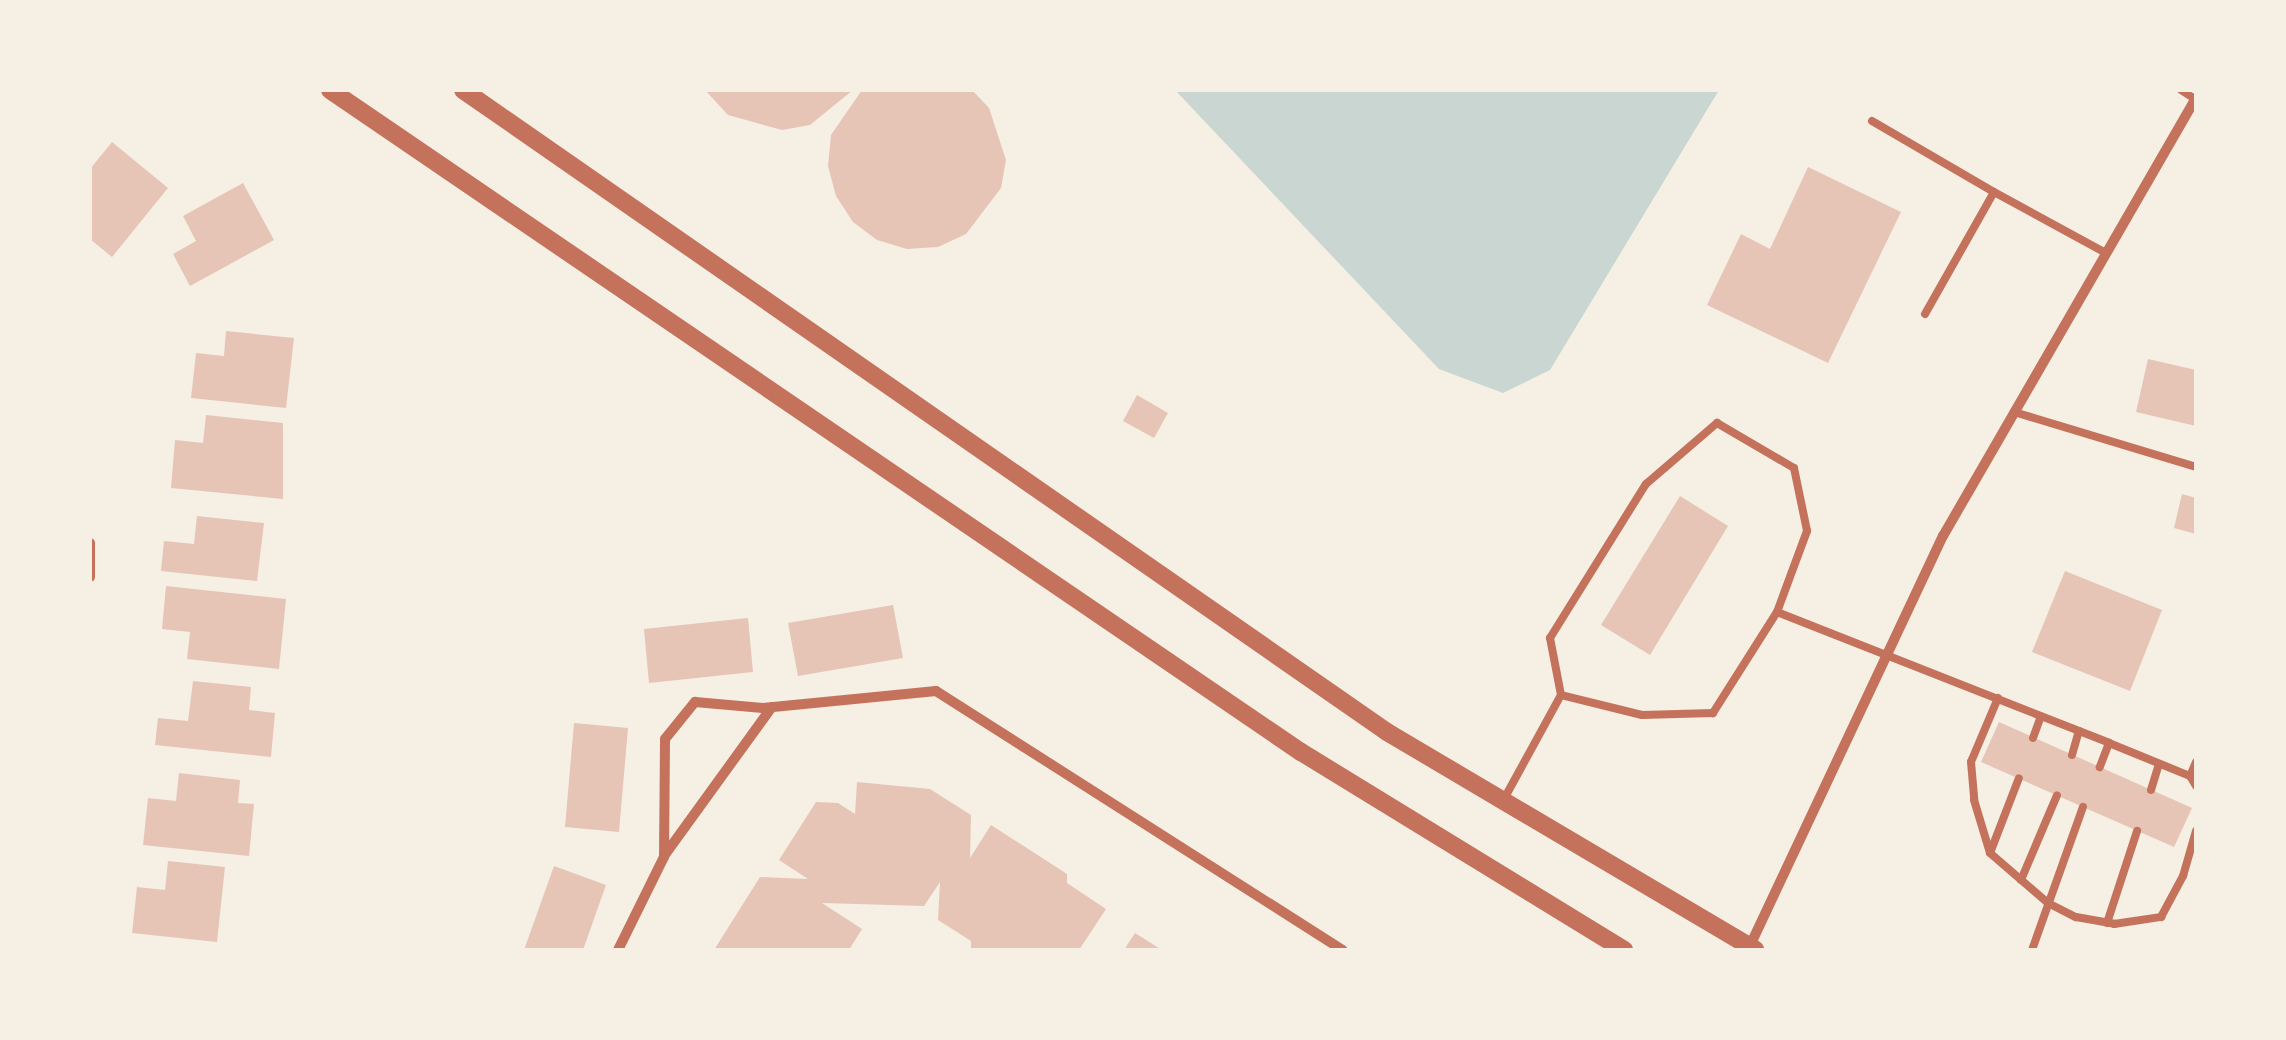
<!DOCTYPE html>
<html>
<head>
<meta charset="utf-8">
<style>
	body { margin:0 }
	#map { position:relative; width:2286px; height:1040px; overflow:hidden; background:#f6efe4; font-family:"Asap Condensed",sans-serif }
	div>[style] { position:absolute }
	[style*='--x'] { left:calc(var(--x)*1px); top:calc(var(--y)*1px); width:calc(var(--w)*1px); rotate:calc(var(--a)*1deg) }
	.water>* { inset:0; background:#c9d6d2 }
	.building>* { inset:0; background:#e6c5b7 }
	.service>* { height:8px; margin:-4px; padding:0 4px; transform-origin:4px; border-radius:4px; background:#c5725c }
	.minor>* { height:10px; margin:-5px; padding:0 5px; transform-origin:5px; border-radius:5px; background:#c5725c }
	.tertiary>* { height:18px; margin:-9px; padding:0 9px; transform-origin:9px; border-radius:9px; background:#c5725c }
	span { translate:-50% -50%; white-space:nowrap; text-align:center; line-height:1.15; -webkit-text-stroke:8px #f6efe4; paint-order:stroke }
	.frame { position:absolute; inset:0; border:92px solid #f6efe4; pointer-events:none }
</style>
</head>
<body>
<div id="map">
	<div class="water">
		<div style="clip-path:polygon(1175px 90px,1719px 90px,1550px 370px,1503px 393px,1439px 369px)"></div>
	</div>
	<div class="building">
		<div style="clip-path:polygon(705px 90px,853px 90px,810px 125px,782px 130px,728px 115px)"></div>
		<div style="clip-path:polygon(862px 90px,972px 90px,989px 108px,1006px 160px,1001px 188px,966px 234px,938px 247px,907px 249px,877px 240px,853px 222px,836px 196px,828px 166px,831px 135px)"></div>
		<div style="clip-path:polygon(112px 142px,168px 188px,112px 257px,90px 239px,90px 169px)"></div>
		<div style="clip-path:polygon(1808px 167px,1901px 212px,1828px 363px,1707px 305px,1741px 234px,1770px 249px)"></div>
		<div style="clip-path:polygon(243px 183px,274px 240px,190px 286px,173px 254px,196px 241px,183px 216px)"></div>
		<div style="clip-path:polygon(226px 331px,294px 338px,286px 408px,191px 398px,196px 353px,224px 356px)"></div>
		<div style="clip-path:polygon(2148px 359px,2196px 370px,2196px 426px,2136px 412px)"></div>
		<div style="clip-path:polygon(1137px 395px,1168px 413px,1154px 438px,1123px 421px)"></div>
		<div style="clip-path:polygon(206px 415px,283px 423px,283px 499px,171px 488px,175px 440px,203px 443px)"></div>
		<div style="clip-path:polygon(2182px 494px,2196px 498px,2196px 534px,2174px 528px)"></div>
		<div style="clip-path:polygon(1680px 496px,1728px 526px,1650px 655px,1601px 625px)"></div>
		<div style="clip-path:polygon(197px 516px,264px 523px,257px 581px,161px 571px,164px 541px,194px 544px)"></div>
		<div style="clip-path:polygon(2065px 571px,2162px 610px,2130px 691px,2032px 652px)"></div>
		<div style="clip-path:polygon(166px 586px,286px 599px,279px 669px,187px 659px,190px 632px,162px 629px)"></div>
		<div style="clip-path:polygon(893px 605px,903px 658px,798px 676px,788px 623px)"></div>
		<div style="clip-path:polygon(748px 618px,753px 672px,649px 683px,644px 629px)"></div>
		<div style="clip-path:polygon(193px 681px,251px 687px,249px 710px,275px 713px,271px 757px,155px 745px,158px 718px,188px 721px)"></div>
		<div style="clip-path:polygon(1999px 722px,2192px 808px,2174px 847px,1981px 762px)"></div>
		<div style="clip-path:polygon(574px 723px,628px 728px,619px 832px,565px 827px)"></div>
		<div style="clip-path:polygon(179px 773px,240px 780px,238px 803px,254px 804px,249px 856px,143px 845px,148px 798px,176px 801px)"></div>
		<div style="clip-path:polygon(857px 782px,930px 789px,971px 815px,970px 858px,991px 825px,1067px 874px,1067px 883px,1106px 909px,1079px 950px,971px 950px,971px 941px,938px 920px,940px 882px,924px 906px,822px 903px,862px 929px,849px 950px,714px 950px,760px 877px,808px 879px,779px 860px,816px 802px,838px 803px,855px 814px)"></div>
		<div style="clip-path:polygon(168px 861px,225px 867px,217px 942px,132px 933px,137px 887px,165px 890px)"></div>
		<div style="clip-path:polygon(554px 866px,606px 885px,583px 950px,524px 950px)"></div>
		<div style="clip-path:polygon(1135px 933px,1162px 950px,1124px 950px)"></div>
	</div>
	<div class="service">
		<div style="--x:2181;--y:90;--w:17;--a:33"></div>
		<div style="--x:1872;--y:121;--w:141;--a:30.2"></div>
		<div style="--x:1925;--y:314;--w:140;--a:-60.5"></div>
		<div style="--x:1994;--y:192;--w:128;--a:28.6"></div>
		<div style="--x:2014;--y:412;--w:190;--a:16.8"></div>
		<div style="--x:1777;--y:612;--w:357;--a:21.5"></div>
		<div style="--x:2109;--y:743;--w:26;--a:111"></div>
		<div style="--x:1998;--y:698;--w:69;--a:112.9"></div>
		<div style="--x:1971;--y:762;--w:38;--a:85"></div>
		<div style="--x:1974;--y:800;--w:55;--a:73.2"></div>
		<div style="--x:1990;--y:853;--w:77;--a:40.8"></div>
		<div style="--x:2048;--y:903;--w:31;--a:27"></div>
		<div style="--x:2076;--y:917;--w:39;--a:10"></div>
		<div style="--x:2114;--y:924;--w:48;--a:-8.5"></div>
		<div style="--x:2161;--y:917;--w:47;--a:-61.8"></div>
		<div style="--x:2183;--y:876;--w:47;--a:-73.9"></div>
		<div style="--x:2033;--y:738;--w:23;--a:-70"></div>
		<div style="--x:2109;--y:743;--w:87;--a:22.2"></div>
		<div style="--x:2072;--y:755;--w:25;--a:-74"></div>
		<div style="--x:2196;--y:762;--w:15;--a:113"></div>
		<div style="--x:2190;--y:776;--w:12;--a:59"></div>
		<div style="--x:2151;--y:790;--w:27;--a:-73"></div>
		<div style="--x:1504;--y:799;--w:119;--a:-61.3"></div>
		<div style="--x:1561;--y:695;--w:58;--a:-100.9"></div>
		<div style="--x:1550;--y:638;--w:181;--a:-58.1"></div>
		<div style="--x:1646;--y:484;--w:94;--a:-40.7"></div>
		<div style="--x:1717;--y:423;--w:89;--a:30.3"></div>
		<div style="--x:1794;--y:468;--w:64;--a:78.3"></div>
		<div style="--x:1807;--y:531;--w:86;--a:110.3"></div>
		<div style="--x:1777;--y:612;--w:120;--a:122.4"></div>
		<div style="--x:1713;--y:713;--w:71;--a:178.4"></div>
		<div style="--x:1642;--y:715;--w:83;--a:-166.1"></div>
		<div style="--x:1990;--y:853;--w:80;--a:-68.9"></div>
		<div style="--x:2021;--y:880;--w:92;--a:-67"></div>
		<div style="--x:2107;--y:923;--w:97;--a:-71.9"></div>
		<div style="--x:2032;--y:950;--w:152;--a:-70.4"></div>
	</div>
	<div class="minor">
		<div style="--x:90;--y:543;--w:34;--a:90"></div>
		<div style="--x:664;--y:856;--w:184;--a:-54.1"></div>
		<div style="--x:618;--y:950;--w:104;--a:-63.7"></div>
		<div style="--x:664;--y:857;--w:118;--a:-89.5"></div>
		<div style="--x:665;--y:739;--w:48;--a:-51"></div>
		<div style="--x:695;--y:702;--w:68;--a:5"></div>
		<div style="--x:763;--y:708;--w:174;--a:-5.6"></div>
		<div style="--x:936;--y:691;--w:482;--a:32.5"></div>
		<div style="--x:1748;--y:950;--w:458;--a:-64.8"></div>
		<div style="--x:1943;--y:536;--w:506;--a:-59.99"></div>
	</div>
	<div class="tertiary">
		<div style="--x:330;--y:90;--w:1175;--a:34.29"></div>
		<div style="--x:1301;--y:752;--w:379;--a:31.5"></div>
		<div style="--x:463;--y:90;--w:1125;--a:34.79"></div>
		<div style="--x:1387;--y:732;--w:428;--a:30.6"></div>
	</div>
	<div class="frame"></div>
</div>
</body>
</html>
